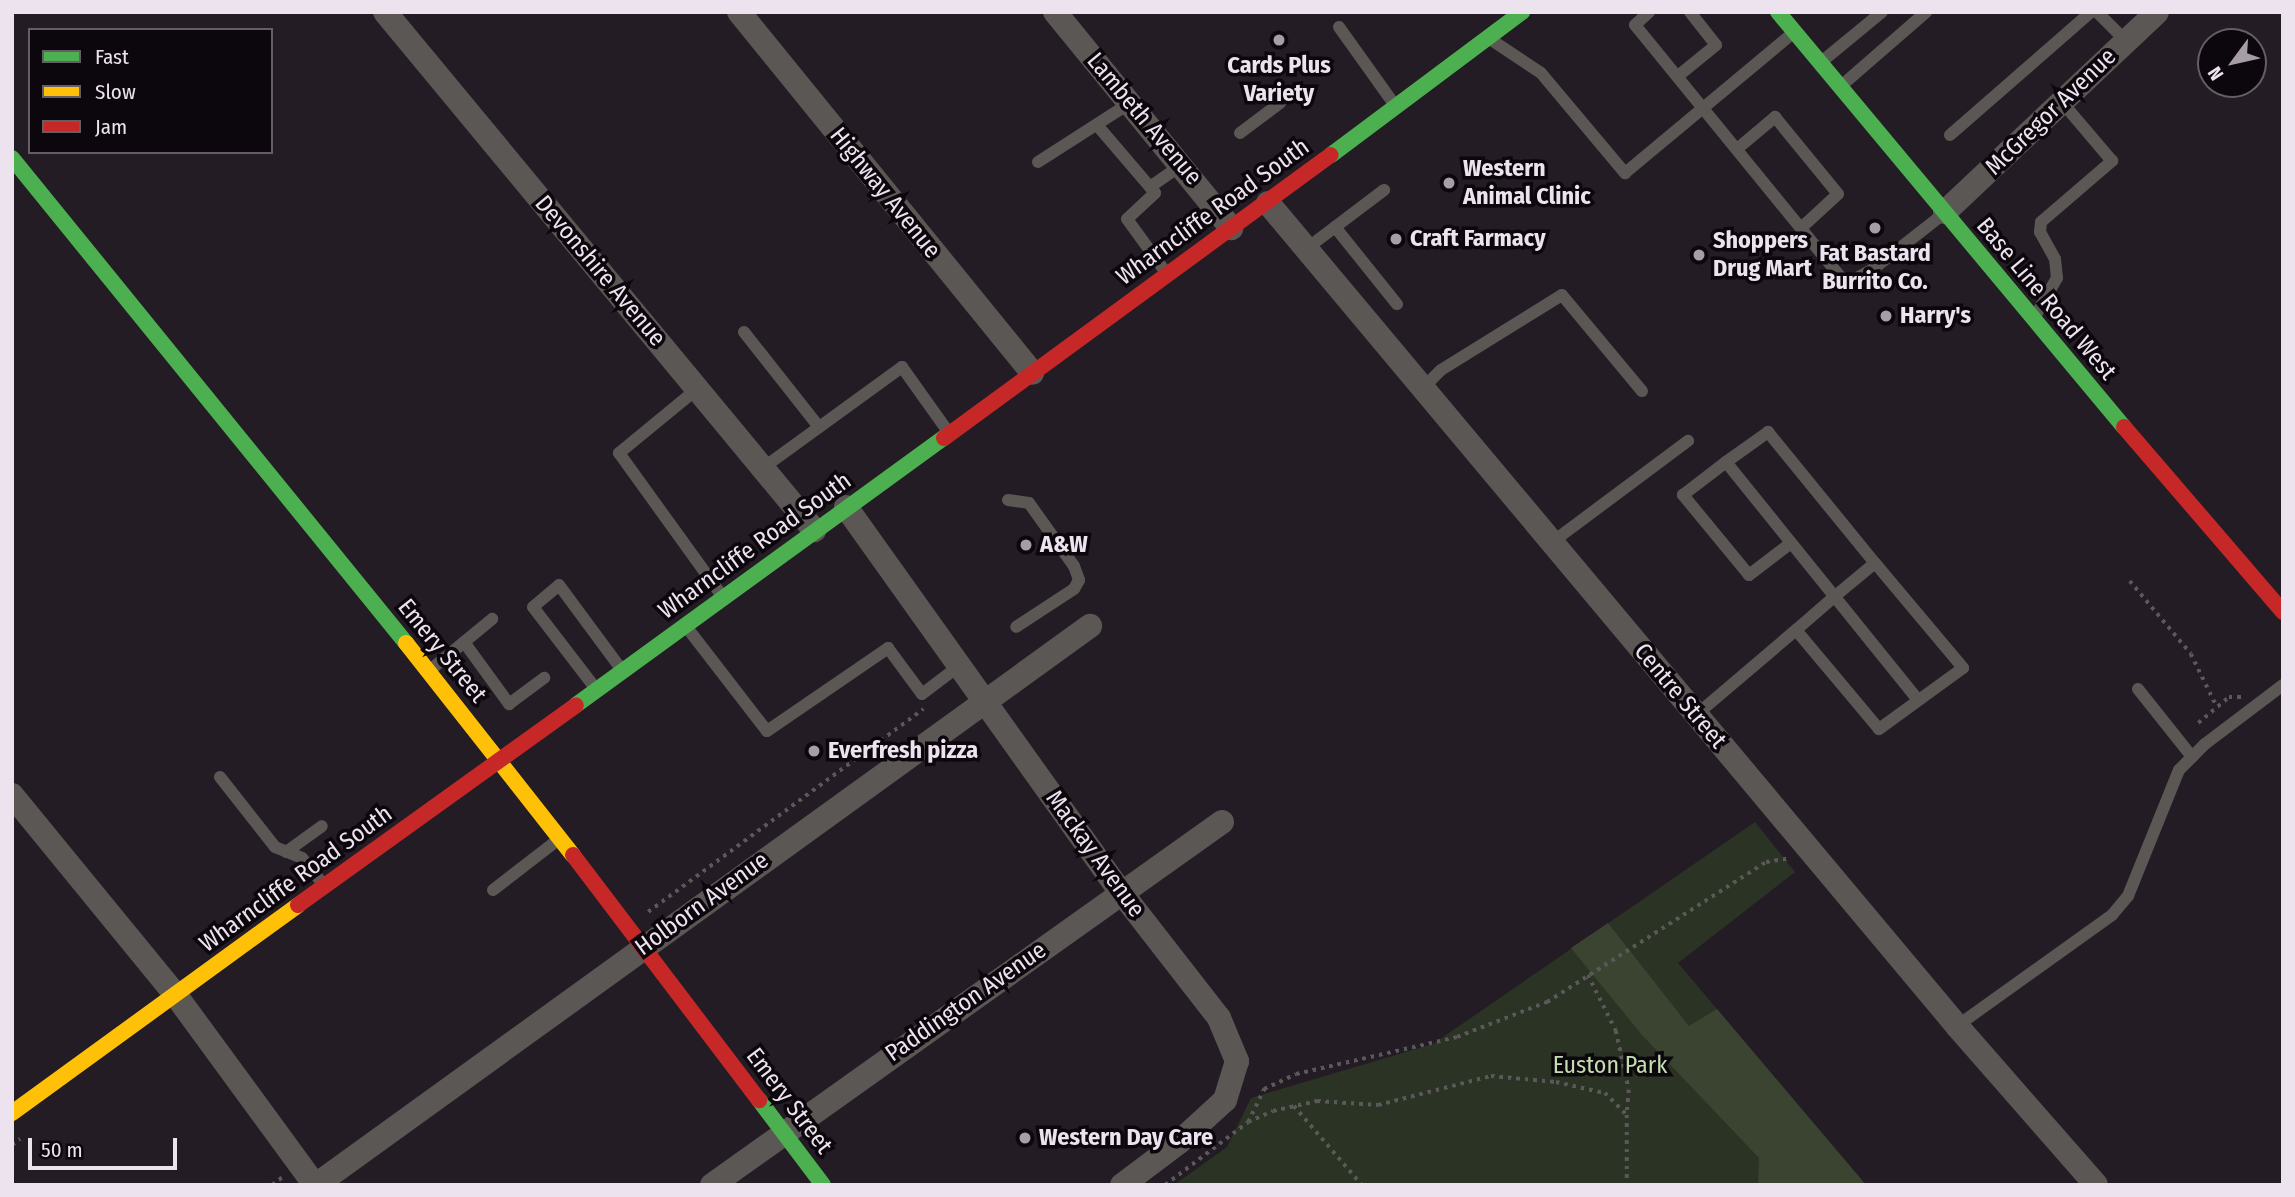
<!DOCTYPE html>
<html>
<head>
<meta charset="utf-8">
<style>
	body { margin:0 }
	#map { position:relative; width:2295px; height:1197px; overflow:hidden; background:#241c24; font-family:"Fira Sans Condensed",sans-serif }
	div>[style] { position:absolute }
	[style*='--x'] { left:calc(var(--x)*1px); top:calc(var(--y)*1px); width:calc(var(--w)*1px); rotate:calc(var(--a)*1deg) }
	.green>* { inset:0; background:#2b3325 }
	.forest>* { inset:0; background:#3a4431 }
	.path>* { height:3.5px; margin-top:-1.75px; transform-origin:0; background:repeating-linear-gradient(90deg,#5b585a 0 3.5px,transparent 0 8.5px) }
	.lane>* { height:12px; margin:-6px; padding:0 6px; transform-origin:6px; border-radius:6px; background:#5a5754 }
	.street>* { height:24px; margin:-12px; padding:0 12px; transform-origin:12px; border-radius:12px; background:#5a5754 }
	.fast>* { height:16px; margin:-8px; padding:0 8px; transform-origin:8px; border-radius:8px; background:#4caf50 }
	.slow>* { height:16px; margin:-8px; padding:0 8px; transform-origin:8px; border-radius:8px; background:#ffc107 }
	.jam>* { height:16px; margin:-8px; padding:0 8px; transform-origin:8px; border-radius:8px; background:#c62828 }
	.dots>* { width:19px; height:19px; translate:-50% -50%; box-sizing:border-box; border:4px solid #0c060d; border-radius:50% }
	span { translate:-50% -50%; white-space:nowrap; text-align:center; line-height:1.15; -webkit-text-stroke:7px #0c060d; paint-order:stroke }
	.poi-label { font-size:24px; color:#ede3ee; font-weight:700 }
	.left { translate:0 -50%; text-align:left }
	.street-label { font-size:24px; color:#ede3ee }
	.park-label { font-size:24px; color:#c2deae }
	.frame { position:absolute; inset:0; border:14px solid #ede3ee; pointer-events:none }
	.legend { position:absolute; left:28px; top:28px; width:245px; height:126px; box-sizing:border-box; background:#0c060d; border:2px solid #665e67; margin:0; padding:9px 12px; list-style:none; font-size:21px; color:#ede3ee }
	.legend li { display:flex; align-items:center; gap:14px; height:35px }
	.legend b { width:35px; border:2px solid #665e67 }
	.north { position:absolute; left:2197px; top:28px; width:70px; height:70px; box-sizing:border-box; background:#0c060d; border:2px solid #665e67; border-radius:50%; rotate:237deg; font-size:19px; font-weight:700; line-height:28px; text-align:center; color:#ede3ee }
	.north::after { content:''; display:block; margin:auto; width:24px; height:32px; background:#a79da7; clip-path:polygon(50% 0,100% 100%,50% 72%,0 100%) }
	.scale { position:absolute; left:28px; top:1138px; width:149px; height:32px; box-sizing:border-box; border:4px solid #ede3ee; border-top:0; padding-left:9px; font-size:21px; line-height:24px; white-space:nowrap; color:#ede3ee; -webkit-text-stroke:5px #0c060d; paint-order:stroke }
</style>
</head>
<body>
<div id="map">
	<div class="green">
		<div style="clip-path:polygon(1755px 822px,1795px 872px,1678px 963px,1866px 1185px,1174px 1185px,1227px 1147px,1251px 1098px,1433px 1044px)"></div>
	</div>
	<div class="forest">
		<div style="clip-path:polygon(1608px 923px,1689px 1026px,1717px 1009px,1866px 1185px,1758px 1185px,1759px 1158px,1642px 1035px,1571px 948px)"></div>
	</div>
	<div class="path">
		<div style="--x:2130;--y:581;--w:95;--a:50.1"></div>
		<div style="--x:2191;--y:654;--w:59;--a:63.9"></div>
		<div style="--x:2198;--y:723;--w:40;--a:-40"></div>
		<div style="--x:2229;--y:697;--w:13;--a:0"></div>
		<div style="--x:648;--y:912;--w:342;--a:-36.4"></div>
		<div style="--x:1588;--y:975;--w:63;--a:63.4"></div>
		<div style="--x:1616;--y:1031;--w:60;--a:77.6"></div>
		<div style="--x:1629;--y:1090;--w:25;--a:95"></div>
		<div style="--x:1294;--y:1106;--w:104;--a:49.3"></div>
		<div style="--x:1248;--y:1122;--w:37;--a:-64"></div>
		<div style="--x:1264;--y:1089;--w:35;--a:-25"></div>
		<div style="--x:1296;--y:1074;--w:165;--a:-12.9"></div>
		<div style="--x:1457;--y:1037;--w:97;--a:-21.3"></div>
		<div style="--x:1547;--y:1002;--w:260;--a:-32.6"></div>
		<div style="--x:1766;--y:862;--w:24;--a:-9"></div>
		<div style="--x:12;--y:1145;--w:10;--a:-37"></div>
		<div style="--x:272;--y:1185;--w:15;--a:-37"></div>
		<div style="--x:1165;--y:1185;--w:104;--a:-37.2"></div>
		<div style="--x:1248;--y:1122;--w:27;--a:-24"></div>
		<div style="--x:1273;--y:1111;--w:45;--a:-12.8"></div>
		<div style="--x:1317;--y:1101;--w:61;--a:3.8"></div>
		<div style="--x:1378;--y:1105;--w:117;--a:-14.4"></div>
		<div style="--x:1491;--y:1076;--w:65;--a:5.3"></div>
		<div style="--x:1556;--y:1082;--w:50;--a:12.7"></div>
		<div style="--x:1605;--y:1093;--w:31;--a:45"></div>
		<div style="--x:1627;--y:1115;--w:70;--a:90"></div>
	</div>
	<div class="lane">
		<div style="--x:1649;--y:12;--w:19;--a:137"></div>
		<div style="--x:1635;--y:25;--w:334;--a:50.8"></div>
		<div style="--x:1846;--y:284;--w:31;--a:-29"></div>
		<div style="--x:1873;--y:269;--w:88;--a:-38"></div>
		<div style="--x:2097;--y:12;--w:41;--a:45"></div>
		<div style="--x:1339;--y:27;--w:95;--a:54.5"></div>
		<div style="--x:1490;--y:39;--w:61;--a:33.7"></div>
		<div style="--x:1541;--y:73;--w:131;--a:50"></div>
		<div style="--x:1625;--y:173;--w:220;--a:-39.8"></div>
		<div style="--x:1820;--y:63;--w:80;--a:-39.4"></div>
		<div style="--x:1678;--y:76;--w:49;--a:-39.2"></div>
		<div style="--x:1716;--y:45;--w:42;--a:-128.2"></div>
		<div style="--x:1841;--y:86;--w:113;--a:-41"></div>
		<div style="--x:1097;--y:125;--w:89;--a:49.5"></div>
		<div style="--x:1155;--y:193;--w:38;--a:137"></div>
		<div style="--x:1127;--y:219;--w:68;--a:54"></div>
		<div style="--x:1240;--y:133;--w:50;--a:-36.9"></div>
		<div style="--x:1950;--y:135;--w:187;--a:-41.1"></div>
		<div style="--x:1737;--y:149;--w:50;--a:-40.1"></div>
		<div style="--x:1775;--y:117;--w:99;--a:50.7"></div>
		<div style="--x:1838;--y:194;--w:50;--a:137.4"></div>
		<div style="--x:1038;--y:162;--w:109;--a:-32.7"></div>
		<div style="--x:1150;--y:187;--w:39;--a:-35"></div>
		<div style="--x:1335;--y:227;--w:99;--a:51.2"></div>
		<div style="--x:1306;--y:249;--w:98;--a:-37.1"></div>
		<div style="--x:2033;--y:320;--w:48;--a:-60.3"></div>
		<div style="--x:2057;--y:278;--w:19;--a:-96"></div>
		<div style="--x:2055;--y:259;--w:31;--a:-119"></div>
		<div style="--x:2040;--y:232;--w:10;--a:-84"></div>
		<div style="--x:2041;--y:222;--w:94;--a:-40.7"></div>
		<div style="--x:2112;--y:161;--w:77;--a:-130.3"></div>
		<div style="--x:744;--y:332;--w:121;--a:51.7"></div>
		<div style="--x:1423;--y:388;--w:25;--a:-45"></div>
		<div style="--x:1441;--y:370;--w:142;--a:-31.8"></div>
		<div style="--x:1562;--y:295;--w:125;--a:50.2"></div>
		<div style="--x:697;--y:389;--w:101;--a:140.6"></div>
		<div style="--x:619;--y:453;--w:178;--a:54.2"></div>
		<div style="--x:1726;--y:462;--w:52;--a:-35.5"></div>
		<div style="--x:1768;--y:432;--w:169;--a:50.8"></div>
		<div style="--x:763;--y:468;--w:172;--a:-36"></div>
		<div style="--x:902;--y:367;--w:81;--a:54.5"></div>
		<div style="--x:1008;--y:500;--w:21;--a:8"></div>
		<div style="--x:1029;--y:503;--w:77;--a:54.5"></div>
		<div style="--x:1074;--y:566;--w:15;--a:70"></div>
		<div style="--x:1079;--y:580;--w:10;--a:119"></div>
		<div style="--x:1074;--y:589;--w:69;--a:146.8"></div>
		<div style="--x:1551;--y:543;--w:171;--a:-36.7"></div>
		<div style="--x:1791;--y:543;--w:53;--a:142.7"></div>
		<div style="--x:1749;--y:575;--w:104;--a:-129.5"></div>
		<div style="--x:1683;--y:495;--w:54;--a:-37.5"></div>
		<div style="--x:1726;--y:462;--w:306;--a:51.1"></div>
		<div style="--x:685;--y:625;--w:134;--a:52.3"></div>
		<div style="--x:767;--y:731;--w:147;--a:-34.4"></div>
		<div style="--x:888;--y:648;--w:57;--a:53.5"></div>
		<div style="--x:922;--y:694;--w:48;--a:-37.3"></div>
		<div style="--x:464;--y:642;--w:77;--a:54"></div>
		<div style="--x:509;--y:704;--w:44;--a:-36.6"></div>
		<div style="--x:429;--y:671;--w:82;--a:-39.5"></div>
		<div style="--x:596;--y:689;--w:103;--a:-127.5"></div>
		<div style="--x:533;--y:607;--w:34;--a:-40"></div>
		<div style="--x:559;--y:585;--w:106;--a:53.5"></div>
		<div style="--x:2138;--y:689;--w:87;--a:51.5"></div>
		<div style="--x:1696;--y:715;--w:131;--a:-40.4"></div>
		<div style="--x:1796;--y:630;--w:50;--a:-41"></div>
		<div style="--x:1834;--y:597;--w:53;--a:-39.7"></div>
		<div style="--x:1875;--y:563;--w:137;--a:50"></div>
		<div style="--x:1963;--y:668;--w:104;--a:144"></div>
		<div style="--x:1879;--y:729;--w:129;--a:-130"></div>
		<div style="--x:220;--y:777;--w:89;--a:51.8"></div>
		<div style="--x:275;--y:847;--w:29;--a:22"></div>
		<div style="--x:302;--y:858;--w:36;--a:51"></div>
		<div style="--x:286;--y:852;--w:44;--a:-35.8"></div>
		<div style="--x:493;--y:890;--w:83;--a:-37.7"></div>
		<div style="--x:1957;--y:1026;--w:191;--a:-35.6"></div>
		<div style="--x:2112;--y:915;--w:25;--a:-50"></div>
		<div style="--x:2128;--y:896;--w:136;--a:-68"></div>
		<div style="--x:2179;--y:770;--w:37;--a:-45"></div>
		<div style="--x:2205;--y:744;--w:98;--a:-37.1"></div>
	</div>
	<div class="street">
		<div style="--x:385;--y:12;--w:673;--a:50.37"></div>
		<div style="--x:739;--y:12;--w:465;--a:50.9"></div>
		<div style="--x:1055;--y:12;--w:279;--a:50.8"></div>
		<div style="--x:1268;--y:203;--w:1073;--a:50.06"></div>
		<div style="--x:1957;--y:1026;--w:211;--a:48.8"></div>
		<div style="--x:1945;--y:212;--w:291;--a:-43.3"></div>
		<div style="--x:846;--y:507;--w:473;--a:54.5"></div>
		<div style="--x:1121;--y:892;--w:160;--a:52.1"></div>
		<div style="--x:1219;--y:1018;--w:47;--a:67.3"></div>
		<div style="--x:1237;--y:1061;--w:41;--a:107.1"></div>
		<div style="--x:1225;--y:1100;--w:64;--a:137.5"></div>
		<div style="--x:1178;--y:1143;--w:70;--a:143.1"></div>
		<div style="--x:12;--y:795;--w:257;--a:50.7"></div>
		<div style="--x:175;--y:994;--w:237;--a:53.8"></div>
		<div style="--x:316;--y:1185;--w:955;--a:-35.84"></div>
		<div style="--x:712;--y:1185;--w:626;--a:-35.44"></div>
	</div>
	<div class="fast">
		<div style="--x:1778;--y:12;--w:540;--a:50.18"></div>
		<div style="--x:1331;--y:155;--w:239;--a:-36.8"></div>
		<div style="--x:12;--y:158;--w:625;--a:50.91"></div>
		<div style="--x:576;--y:705;--w:455;--a:-36"></div>
		<div style="--x:759;--y:1100;--w:106;--a:53"></div>
	</div>
	<div class="slow">
		<div style="--x:406;--y:643;--w:270;--a:51.8"></div>
		<div style="--x:12;--y:1113;--w:354;--a:-36"></div>
	</div>
	<div class="jam">
		<div style="--x:2124;--y:427;--w:244;--a:49.3"></div>
		<div style="--x:944;--y:438;--w:479;--a:-36.2"></div>
		<div style="--x:573;--y:855;--w:308;--a:52.8"></div>
		<div style="--x:298;--y:905;--w:342;--a:-35.7"></div>
	</div>
	<div class="dots">
		<div style="left:1279px;top:40px;background:#a79da7"></div>
		<div style="left:1449px;top:183px;background:#a79da7"></div>
		<div style="left:1875px;top:228px;background:#a79da7"></div>
		<div style="left:1396px;top:239px;background:#a79da7"></div>
		<div style="left:1699px;top:255px;background:#a79da7"></div>
		<div style="left:1886px;top:316px;background:#a79da7"></div>
		<div style="left:1026px;top:545px;background:#a79da7"></div>
		<div style="left:814px;top:751px;background:#a79da7"></div>
		<div style="left:1025px;top:1138px;background:#a79da7"></div>
	</div>
	<div class="poi-label">
		<span style="left:1279px;top:80px">Cards Plus<br>Variety</span>
		<span class="left" style="left:1463px;top:183px">Western<br>Animal Clinic</span>
		<span class="left" style="left:1410px;top:239px">Craft Farmacy</span>
		<span class="left" style="left:1713px;top:255px">Shoppers<br>Drug Mart</span>
		<span style="left:1875px;top:268px">Fat Bastard<br>Burrito Co.</span>
		<span class="left" style="left:1900px;top:316px">Harry's</span>
		<span class="left" style="left:1040px;top:545px">A&amp;W</span>
		<span class="left" style="left:828px;top:751px">Everfresh pizza</span>
		<span class="left" style="left:1039px;top:1138px">Western Day Care</span>
	</div>
	<div class="street-label">
		<span style="left:2051px;top:112px;rotate:-44deg">McGregor Avenue</span>
		<span style="left:1144px;top:119px;rotate:50deg">Lambeth Avenue</span>
		<span style="left:885px;top:193px;rotate:51deg">Highway Avenue</span>
		<span style="left:1213px;top:212px;rotate:-36deg">Wharncliffe Road South</span>
		<span style="left:600px;top:271px;rotate:50deg">Devonshire Avenue</span>
		<span style="left:2046px;top:299px;rotate:50deg">Base Line Road West</span>
		<span style="left:755px;top:546px;rotate:-36deg">Wharncliffe Road South</span>
		<span style="left:442px;top:651px;rotate:51deg">Emery Street</span>
		<span style="left:1680px;top:696px;rotate:50deg">Centre Street</span>
		<span style="left:1095px;top:854px;rotate:54deg">Mackay Avenue</span>
		<span style="left:296px;top:879px;rotate:-36deg">Wharncliffe Road South</span>
		<span style="left:702px;top:904px;rotate:-36deg">Holborn Avenue</span>
		<span style="left:966px;top:1002px;rotate:-35deg">Paddington Avenue</span>
		<span style="left:789px;top:1101px;rotate:53deg">Emery Street</span>
	</div>
	<div class="park-label">
		<span style="left:1610px;top:1066px">Euston Park</span>
	</div>
	<div class="frame"></div>
	<ul class="legend">
	<li><b style="height:9px;background:#4caf50"></b>Fast</li>
	<li><b style="height:9px;background:#ffc107"></b>Slow</li>
	<li><b style="height:9px;background:#c62828"></b>Jam</li>
	</ul>
	<div class="north">N</div>
	<div class="scale">50 m</div>
</div>
</body>
</html>
